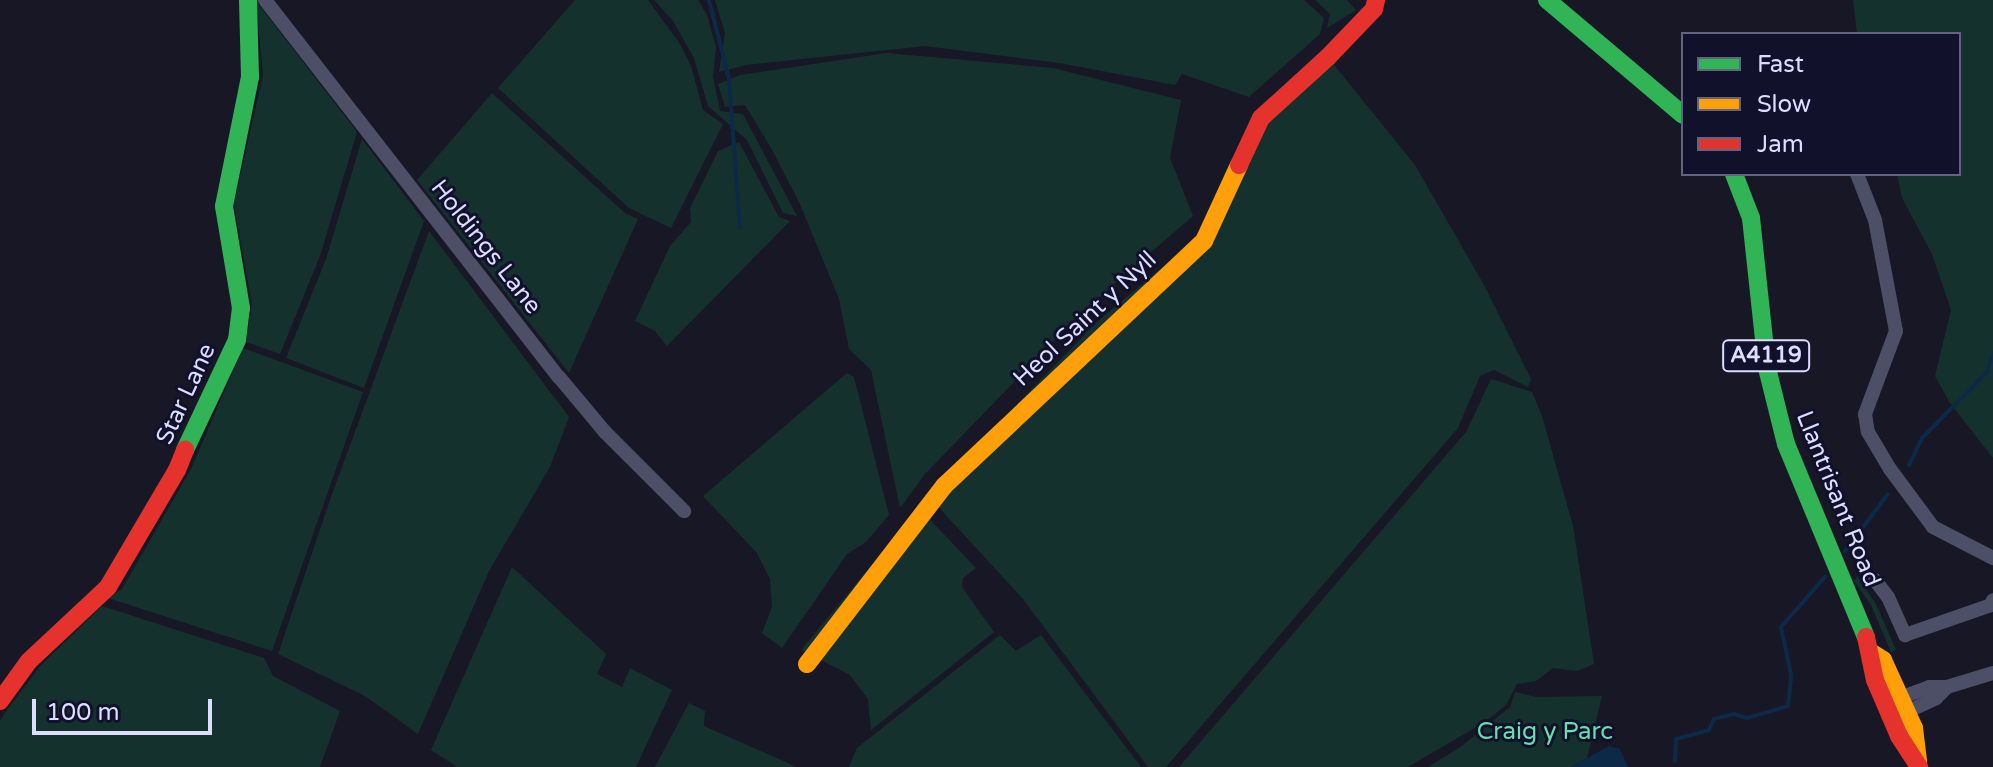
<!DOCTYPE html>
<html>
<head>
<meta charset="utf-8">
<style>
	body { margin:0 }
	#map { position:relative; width:1993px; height:767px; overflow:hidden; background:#181725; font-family:"Varela Round",sans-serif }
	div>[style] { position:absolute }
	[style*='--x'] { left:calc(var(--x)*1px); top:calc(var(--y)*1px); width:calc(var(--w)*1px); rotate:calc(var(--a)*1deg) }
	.green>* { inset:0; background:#15312e }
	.water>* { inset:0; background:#0c2a47 }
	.stream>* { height:4px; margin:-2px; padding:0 2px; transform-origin:2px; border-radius:2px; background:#0c2a47 }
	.street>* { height:14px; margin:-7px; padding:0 7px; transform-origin:7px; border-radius:7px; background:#4d4f66 }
	.fast>* { height:18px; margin:-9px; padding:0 9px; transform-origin:9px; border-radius:9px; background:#30b455 }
	.slow>* { height:18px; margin:-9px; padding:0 9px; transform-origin:9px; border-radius:9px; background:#ff9f0a }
	.jam>* { height:18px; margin:-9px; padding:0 9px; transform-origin:9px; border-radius:9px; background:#e5322d }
	span { translate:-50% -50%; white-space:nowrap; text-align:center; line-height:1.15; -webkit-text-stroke:6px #12112b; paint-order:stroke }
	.shield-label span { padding:2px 6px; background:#12112b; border:2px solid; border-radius:6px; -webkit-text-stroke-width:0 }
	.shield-label { font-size:22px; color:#dcddff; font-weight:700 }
	.street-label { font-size:24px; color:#dcddff }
	.park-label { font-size:24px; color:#66e0af }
	.legend { position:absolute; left:1681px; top:32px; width:280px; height:144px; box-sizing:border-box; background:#12112b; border:2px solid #636380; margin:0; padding:10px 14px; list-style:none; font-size:24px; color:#dcddff }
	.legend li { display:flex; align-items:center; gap:16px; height:40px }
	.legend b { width:40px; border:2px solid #636380 }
	.scale { position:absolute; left:32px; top:699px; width:180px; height:36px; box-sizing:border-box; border:4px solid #dcddff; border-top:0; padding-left:10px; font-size:24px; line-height:28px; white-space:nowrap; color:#dcddff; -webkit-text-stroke:6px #12112b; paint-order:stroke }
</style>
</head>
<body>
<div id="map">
	<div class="green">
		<div style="clip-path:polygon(575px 0,648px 0,680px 44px,691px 66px,703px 110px,723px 124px,671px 228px,629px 208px,498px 88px)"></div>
		<div style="clip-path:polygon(654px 0,698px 0,707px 15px,716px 47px,713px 76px,720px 111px,743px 114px,797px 216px,783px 213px,747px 140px,708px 106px,694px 58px,673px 21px)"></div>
		<div style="clip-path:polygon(715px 0,1304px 0,1324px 18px,1320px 34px,1249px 97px,1182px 74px,1175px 85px,1060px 63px,925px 46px,746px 65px,719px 72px,725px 33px)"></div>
		<div style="clip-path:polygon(1315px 0,1347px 0,1356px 10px,1327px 28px,1330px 14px)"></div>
		<div style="clip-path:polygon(1853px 0,1993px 0,1993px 458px,1950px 403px,1935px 376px,1951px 310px,1932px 254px,1902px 198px,1897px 174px,1959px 174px,1959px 34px,1857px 34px)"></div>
		<div style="clip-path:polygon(256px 1px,357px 132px,320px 256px,280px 354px,246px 342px,252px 305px,234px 204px,263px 75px)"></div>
		<div style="clip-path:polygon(1322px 50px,1415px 165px,1484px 285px,1531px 379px,1528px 387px,1494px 370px,1480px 376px,1458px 428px,1166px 767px,1148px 767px,1023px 599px,931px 499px,948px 475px,1098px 321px,1214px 224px,1260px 111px)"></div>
		<div style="clip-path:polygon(887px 53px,1053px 68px,1181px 100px,1170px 158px,1193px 216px,1083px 311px,925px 474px,900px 508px,871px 370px,849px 349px,839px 299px,800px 204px,771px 148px,745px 105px,725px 107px,718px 84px,740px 75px)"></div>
		<div style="clip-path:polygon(492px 93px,625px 213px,638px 219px,569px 373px,417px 180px)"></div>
		<div style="clip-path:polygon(362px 139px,424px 221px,364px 388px,286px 358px,326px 259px)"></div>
		<div style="clip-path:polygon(739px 142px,779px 217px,790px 221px,667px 346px,655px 331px,635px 321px,670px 246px,691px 222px,690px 208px,718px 151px)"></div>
		<div style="clip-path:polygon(429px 231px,569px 417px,550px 467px,489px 571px,418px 734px,365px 696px,278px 654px,331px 497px)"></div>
		<div style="clip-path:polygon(243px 348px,363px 392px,272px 651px,108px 598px,122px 589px,191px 469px)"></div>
		<div style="clip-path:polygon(847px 373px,854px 377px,889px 515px,866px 542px,847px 554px,782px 648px,762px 633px,772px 607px,770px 579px,757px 553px,703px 496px)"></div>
		<div style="clip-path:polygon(1491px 379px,1532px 392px,1542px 416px,1573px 526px,1594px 664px,1577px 671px,1553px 668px,1536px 681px,1517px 684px,1506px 705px,1485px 722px,1408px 767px,1179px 767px,1466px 432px)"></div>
		<div style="clip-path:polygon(919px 508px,976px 568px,963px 578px,962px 587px,994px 632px,871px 730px,868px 699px,850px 675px,801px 650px)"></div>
		<div style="clip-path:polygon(512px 567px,606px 654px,597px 674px,622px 687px,630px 668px,672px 690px,636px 767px,457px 767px,431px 750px)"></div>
		<div style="clip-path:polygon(1857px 576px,1876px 604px,1896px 650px,1891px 652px,1871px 605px,1854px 581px)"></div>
		<div style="clip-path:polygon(102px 606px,264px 658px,273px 676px,340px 711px,320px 767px,0 767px,0 721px,9px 707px,42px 664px)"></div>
		<div style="clip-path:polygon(1000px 635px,1016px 651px,1041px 635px,1141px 767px,849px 767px,857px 748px)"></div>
		<div style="clip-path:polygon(1515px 692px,1536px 697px,1602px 696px,1587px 758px,1571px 767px,1428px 767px,1459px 748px,1510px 707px)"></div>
		<div style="clip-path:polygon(689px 703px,705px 711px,704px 726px,797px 767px,655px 767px)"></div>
	</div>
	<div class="water">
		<div style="clip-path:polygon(1609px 746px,1620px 749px,1628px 767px,1571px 767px)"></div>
	</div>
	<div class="stream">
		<div style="--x:709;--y:0;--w:81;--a:75.8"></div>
		<div style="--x:729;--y:79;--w:149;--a:85.8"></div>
		<div style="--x:1909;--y:465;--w:30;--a:-64"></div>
		<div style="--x:1922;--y:438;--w:93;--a:-45.4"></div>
		<div style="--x:1987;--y:372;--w:20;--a:-72"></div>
		<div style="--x:1845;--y:551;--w:71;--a:-53"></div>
		<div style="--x:1675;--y:761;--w:22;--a:-87"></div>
		<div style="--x:1676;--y:739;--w:34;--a:-15"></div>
		<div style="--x:1709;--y:730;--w:12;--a:-66"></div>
		<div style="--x:1714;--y:719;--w:21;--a:-14"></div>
		<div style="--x:1734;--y:714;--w:14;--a:17"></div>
		<div style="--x:1747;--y:718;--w:43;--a:-16.3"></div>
		<div style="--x:1788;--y:706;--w:31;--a:-84"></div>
		<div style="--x:1791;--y:675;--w:49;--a:-101.8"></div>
		<div style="--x:1781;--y:627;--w:67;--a:-48.7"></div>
	</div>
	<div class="street">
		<div style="--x:265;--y:0;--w:478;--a:52.1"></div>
		<div style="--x:559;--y:377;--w:72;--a:50.1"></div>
		<div style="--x:605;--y:432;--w:112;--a:45"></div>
		<div style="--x:1857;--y:174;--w:49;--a:68.6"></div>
		<div style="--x:1875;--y:220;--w:113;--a:79.3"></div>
		<div style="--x:1896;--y:331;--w:89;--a:110.5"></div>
		<div style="--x:1865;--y:414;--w:18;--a:81"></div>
		<div style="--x:1868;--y:432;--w:43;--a:59.3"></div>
		<div style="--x:1890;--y:469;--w:72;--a:53.4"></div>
		<div style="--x:1933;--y:527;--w:68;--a:27.3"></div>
		<div style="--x:1875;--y:580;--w:21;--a:53"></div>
		<div style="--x:1888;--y:597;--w:42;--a:65.9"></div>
		<div style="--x:1905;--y:635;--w:91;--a:-19.2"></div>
		<div style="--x:1991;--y:605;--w:5;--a:-68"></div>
		<div style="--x:1894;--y:700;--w:37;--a:-20"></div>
		<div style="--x:1929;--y:687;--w:18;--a:0"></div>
		<div style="--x:1947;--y:687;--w:48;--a:-16.9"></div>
		<div style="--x:1900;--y:715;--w:40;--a:-25"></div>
		<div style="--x:1936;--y:698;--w:16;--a:-45"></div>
	</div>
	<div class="fast">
		<div style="--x:1547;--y:0;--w:178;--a:40.2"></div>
		<div style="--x:1734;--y:174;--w:47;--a:68.9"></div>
		<div style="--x:1751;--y:218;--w:151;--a:83.9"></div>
		<div style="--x:1767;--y:368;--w:78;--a:76"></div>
		<div style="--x:1786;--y:444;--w:209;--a:67.5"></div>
		<div style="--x:185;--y:450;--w:122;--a:-64.7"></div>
		<div style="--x:237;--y:340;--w:32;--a:-83"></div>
		<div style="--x:241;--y:308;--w:103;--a:-99.5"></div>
		<div style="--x:224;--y:206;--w:132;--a:-78.6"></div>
		<div style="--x:250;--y:77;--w:77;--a:-91.5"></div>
	</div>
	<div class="slow">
		<div style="--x:1872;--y:653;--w:13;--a:32"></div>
		<div style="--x:1883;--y:660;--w:75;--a:65.5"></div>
		<div style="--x:1914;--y:728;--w:34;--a:83"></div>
		<div style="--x:807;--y:664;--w:225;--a:-52.4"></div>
		<div style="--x:944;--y:486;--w:357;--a:-43.3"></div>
		<div style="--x:1204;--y:241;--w:84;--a:-65.3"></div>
	</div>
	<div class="jam">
		<div style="--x:1239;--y:165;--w:52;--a:-64.9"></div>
		<div style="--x:1261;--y:118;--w:91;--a:-42.3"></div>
		<div style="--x:1328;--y:57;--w:66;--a:-46.2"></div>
		<div style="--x:1374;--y:9;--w:9;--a:-77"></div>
		<div style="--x:1866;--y:637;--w:44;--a:78.2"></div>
		<div style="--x:1875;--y:680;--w:61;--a:66.8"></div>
		<div style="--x:1899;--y:736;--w:37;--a:57"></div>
		<div style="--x:0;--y:701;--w:49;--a:-54.1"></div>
		<div style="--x:29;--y:661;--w:108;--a:-43.1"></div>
		<div style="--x:108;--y:587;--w:136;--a:-59.5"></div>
		<div style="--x:177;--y:470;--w:22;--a:-68"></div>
	</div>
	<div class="shield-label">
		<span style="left:1766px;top:356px">A4119</span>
	</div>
	<div class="street-label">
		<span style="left:486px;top:247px;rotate:52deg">Holdings Lane</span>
		<span style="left:1085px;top:319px;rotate:-43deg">Heol Saint y Nyll</span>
		<span style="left:186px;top:394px;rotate:-65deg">Star Lane</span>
		<span style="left:1838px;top:499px;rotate:68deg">Llantrisant Road</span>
	</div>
	<div class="park-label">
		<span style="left:1545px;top:732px">Craig y Parc</span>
	</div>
	<ul class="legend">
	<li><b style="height:10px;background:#30b455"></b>Fast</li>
	<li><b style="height:10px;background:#ff9f0a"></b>Slow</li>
	<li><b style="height:10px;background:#e5322d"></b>Jam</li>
	</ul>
	<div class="scale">100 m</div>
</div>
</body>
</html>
